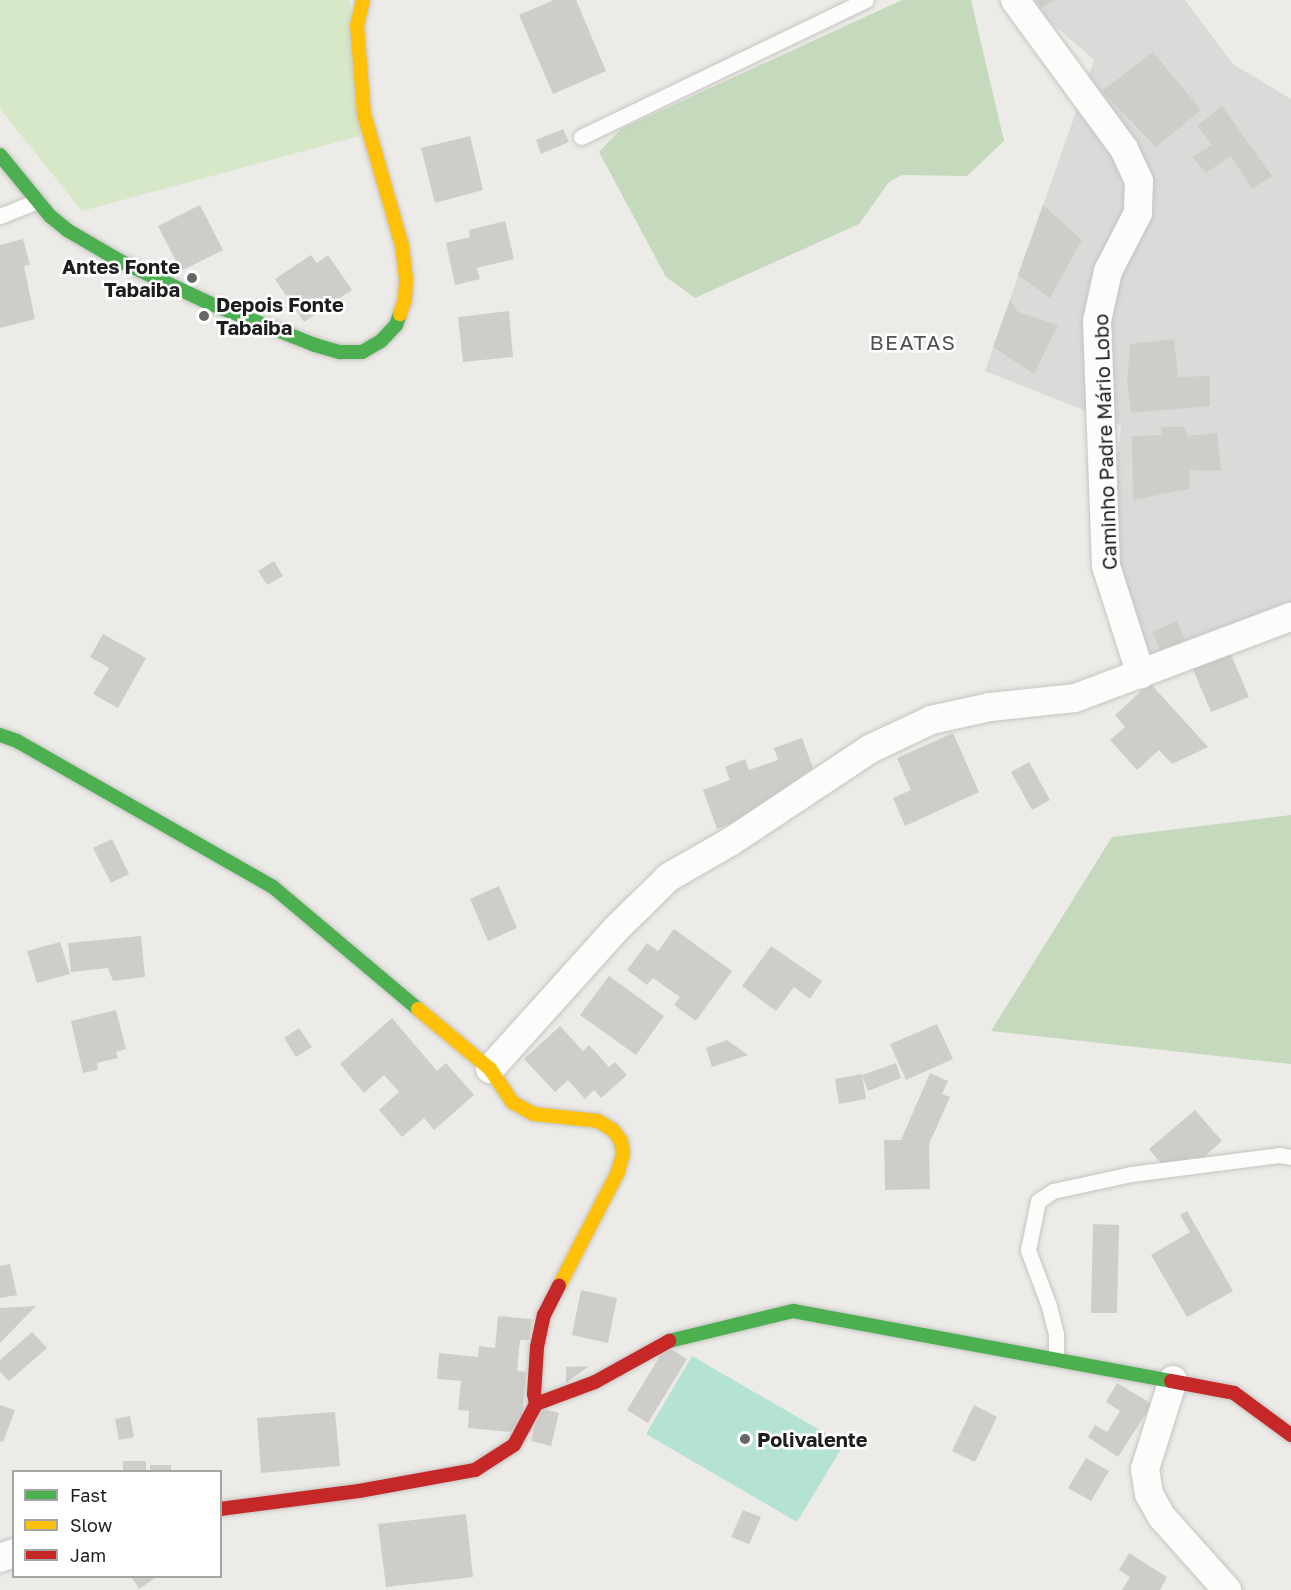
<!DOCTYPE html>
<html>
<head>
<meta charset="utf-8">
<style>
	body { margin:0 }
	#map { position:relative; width:1291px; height:1590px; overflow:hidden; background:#edebe7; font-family:"Golos Text",sans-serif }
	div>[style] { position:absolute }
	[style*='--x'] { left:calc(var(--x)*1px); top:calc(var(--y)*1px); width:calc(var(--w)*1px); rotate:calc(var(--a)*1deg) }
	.residential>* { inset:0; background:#dcdad8 }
	.grass>* { inset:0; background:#d6e8c7 }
	.forest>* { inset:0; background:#c5dabd }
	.pitch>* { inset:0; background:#b4e2d3 }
	.building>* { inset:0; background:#cfcdca }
	.roads { filter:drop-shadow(0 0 2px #c5c4c3) drop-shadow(0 0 2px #c5c4c3) }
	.lane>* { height:15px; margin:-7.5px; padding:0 7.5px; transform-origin:7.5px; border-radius:7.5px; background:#fcfcfb }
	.street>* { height:28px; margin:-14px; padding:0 14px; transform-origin:14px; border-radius:14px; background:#fcfcfb }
	.fast>* { height:14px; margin:-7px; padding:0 7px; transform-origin:7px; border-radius:7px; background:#4caf50 }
	.slow>* { height:14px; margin:-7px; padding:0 7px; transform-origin:7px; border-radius:7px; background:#ffc107 }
	.jam>* { height:14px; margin:-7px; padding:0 7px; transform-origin:7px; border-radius:7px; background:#c62828 }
	.dots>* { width:16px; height:16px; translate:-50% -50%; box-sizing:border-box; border:3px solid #fff; border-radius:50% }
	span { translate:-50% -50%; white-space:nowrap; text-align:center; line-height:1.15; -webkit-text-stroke:5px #fff; paint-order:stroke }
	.poi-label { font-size:20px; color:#1e1e1e; font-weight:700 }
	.right { translate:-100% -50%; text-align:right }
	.left { translate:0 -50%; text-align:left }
	.street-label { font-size:20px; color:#1e1e1e }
	.neighbourhood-label { font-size:21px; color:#515151; letter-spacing:1.5px }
	.legend { position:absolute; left:12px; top:1470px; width:210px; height:108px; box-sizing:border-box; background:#fff; border:2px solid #a5a5a5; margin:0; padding:8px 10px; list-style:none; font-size:18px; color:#1e1e1e }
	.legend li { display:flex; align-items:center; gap:12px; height:30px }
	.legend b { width:30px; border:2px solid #a5a5a5 }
</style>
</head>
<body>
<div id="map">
	<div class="residential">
		<div style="clip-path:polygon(1025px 0,1185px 0,1233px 64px,1291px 99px,1291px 618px,1144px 676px,1104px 596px,1121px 425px,985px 371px,1094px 60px)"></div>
	</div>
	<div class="grass">
		<div style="clip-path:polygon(0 0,350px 0,360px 136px,82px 211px,0 109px)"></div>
	</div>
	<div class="forest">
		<div style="clip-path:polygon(902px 0,971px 0,1004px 141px,967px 176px,902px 175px,889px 182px,859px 224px,695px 298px,666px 277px,599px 152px,621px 129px)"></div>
		<div style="clip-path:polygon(1291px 815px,1291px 1064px,991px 1031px,1112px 837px)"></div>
	</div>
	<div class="pitch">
		<div style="clip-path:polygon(692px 1356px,844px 1444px,797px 1522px,646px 1434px)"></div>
	</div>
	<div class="building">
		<div style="clip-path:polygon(554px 0,576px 0,606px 71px,553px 94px,519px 15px)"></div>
		<div style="clip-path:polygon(1037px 0,1055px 0,1041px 8px)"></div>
		<div style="clip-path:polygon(1153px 52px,1201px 110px,1156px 147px,1102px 91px)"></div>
		<div style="clip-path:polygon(1222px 106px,1272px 176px,1252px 189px,1231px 156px,1206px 173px,1192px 157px,1212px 145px,1197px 126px)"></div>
		<div style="clip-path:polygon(563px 129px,569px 142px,541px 154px,536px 140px)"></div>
		<div style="clip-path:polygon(470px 136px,483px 190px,435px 203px,421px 148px)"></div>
		<div style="clip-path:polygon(200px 205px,223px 250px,181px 271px,158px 226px)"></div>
		<div style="clip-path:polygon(1043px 205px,1082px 240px,1050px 298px,1018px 275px)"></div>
		<div style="clip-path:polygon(505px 221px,514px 259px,477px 268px,480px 279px,455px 285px,446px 243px,470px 237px,469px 230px)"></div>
		<div style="clip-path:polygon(23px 239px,30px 265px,24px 266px,35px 319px,0 328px,0 245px)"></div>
		<div style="clip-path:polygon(311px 255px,317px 263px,328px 255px,352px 290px,304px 322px,275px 279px)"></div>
		<div style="clip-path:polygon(1010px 300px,1018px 312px,1058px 325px,1034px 374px,993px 347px)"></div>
		<div style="clip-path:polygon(509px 311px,513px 357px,463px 362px,458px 317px)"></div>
		<div style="clip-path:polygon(1174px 339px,1178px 377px,1210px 376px,1210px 406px,1131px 413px,1127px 382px,1130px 344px)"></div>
		<div style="clip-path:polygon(1162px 427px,1184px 427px,1188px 436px,1217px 433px,1221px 471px,1190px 470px,1189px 489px,1133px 500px,1132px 436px,1161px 435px)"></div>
		<div style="clip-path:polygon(274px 561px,283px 576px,267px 585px,258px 571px)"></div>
		<div style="clip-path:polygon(1177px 621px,1185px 640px,1160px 650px,1152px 632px)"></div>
		<div style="clip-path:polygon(103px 634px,146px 658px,118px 708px,93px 694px,109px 668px,90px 657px)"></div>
		<div style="clip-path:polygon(1230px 652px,1249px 697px,1211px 712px,1192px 667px)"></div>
		<div style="clip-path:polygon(1150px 683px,1208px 747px,1172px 764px,1159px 750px,1137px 770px,1110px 740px,1125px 727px,1115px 715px)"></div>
		<div style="clip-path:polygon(953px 733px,979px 792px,905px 826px,893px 798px,911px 790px,897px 758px)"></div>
		<div style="clip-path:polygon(802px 738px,813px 768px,738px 821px,717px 829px,703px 790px,730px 780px,725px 767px,745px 759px,749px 770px,778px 760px,774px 748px)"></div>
		<div style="clip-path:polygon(1029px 762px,1050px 800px,1032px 810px,1011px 772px)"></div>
		<div style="clip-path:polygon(112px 839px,129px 874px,111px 883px,93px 848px)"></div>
		<div style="clip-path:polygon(499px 886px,517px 928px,488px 941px,470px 899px)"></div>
		<div style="clip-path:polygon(674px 929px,732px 971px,696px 1021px,674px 1005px,680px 997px,653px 978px,647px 985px,627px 970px,647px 943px,658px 951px)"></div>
		<div style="clip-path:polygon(141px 936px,145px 977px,113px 981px,108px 968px,71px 972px,68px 943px)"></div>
		<div style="clip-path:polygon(60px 942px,70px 974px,37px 983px,27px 951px)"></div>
		<div style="clip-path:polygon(771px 946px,822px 981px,810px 999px,794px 987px,776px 1011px,742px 986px)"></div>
		<div style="clip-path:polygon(609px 976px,664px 1016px,636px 1055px,580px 1015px)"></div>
		<div style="clip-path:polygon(116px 1010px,126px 1049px,116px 1052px,118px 1058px,97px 1063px,98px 1070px,83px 1073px,71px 1021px)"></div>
		<div style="clip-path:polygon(392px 1018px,437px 1071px,446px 1063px,474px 1095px,434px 1130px,424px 1118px,402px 1137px,379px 1110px,399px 1092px,384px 1075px,364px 1093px,340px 1064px)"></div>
		<div style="clip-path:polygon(937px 1024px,953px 1059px,906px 1080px,890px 1044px)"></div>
		<div style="clip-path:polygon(560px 1026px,583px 1051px,589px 1045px,609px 1067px,615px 1062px,627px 1075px,601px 1098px,594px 1090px,585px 1099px,568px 1080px,555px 1092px,524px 1059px)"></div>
		<div style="clip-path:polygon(299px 1028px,312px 1047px,296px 1057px,284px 1038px)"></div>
		<div style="clip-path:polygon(727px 1040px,748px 1055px,712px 1067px,706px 1048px)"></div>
		<div style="clip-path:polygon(896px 1063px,901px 1078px,868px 1091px,862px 1075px)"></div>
		<div style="clip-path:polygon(930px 1073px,948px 1081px,942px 1094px,950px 1097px,929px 1144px,930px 1189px,885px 1190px,884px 1140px,901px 1140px)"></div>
		<div style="clip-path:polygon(862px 1074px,866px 1099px,839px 1104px,835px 1079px)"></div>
		<div style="clip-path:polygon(1195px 1110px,1222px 1141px,1196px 1164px,1191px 1157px,1170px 1174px,1149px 1149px)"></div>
		<div style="clip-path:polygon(1187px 1211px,1233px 1291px,1187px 1317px,1151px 1255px,1190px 1232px,1180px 1215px)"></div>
		<div style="clip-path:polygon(1093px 1224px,1119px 1225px,1117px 1313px,1091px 1313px)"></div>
		<div style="clip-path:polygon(10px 1264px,17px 1295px,0 1298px,0 1266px)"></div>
		<div style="clip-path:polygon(581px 1290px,617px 1298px,608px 1343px,572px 1335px)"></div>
		<div style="clip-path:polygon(36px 1306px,0 1343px,0 1308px)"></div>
		<div style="clip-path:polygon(498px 1316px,532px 1319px,529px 1340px,520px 1340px,517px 1371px,526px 1372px,522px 1419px,510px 1432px,468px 1428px,469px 1411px,458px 1410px,461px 1381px,437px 1379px,439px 1353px,478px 1357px,479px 1346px,495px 1348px)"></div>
		<div style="clip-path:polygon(32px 1332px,47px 1348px,9px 1381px,0 1372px,0 1360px)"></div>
		<div style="clip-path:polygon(666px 1346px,687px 1359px,648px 1423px,627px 1410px)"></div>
		<div style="clip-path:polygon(589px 1366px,566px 1383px,566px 1367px)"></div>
		<div style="clip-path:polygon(1117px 1383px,1152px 1404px,1118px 1457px,1088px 1437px,1095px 1425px,1107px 1432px,1120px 1411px,1106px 1402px)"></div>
		<div style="clip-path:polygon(0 1405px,15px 1410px,3px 1442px,0 1441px)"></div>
		<div style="clip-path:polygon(974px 1405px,997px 1417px,975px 1462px,952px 1451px)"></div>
		<div style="clip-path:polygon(539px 1408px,559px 1413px,551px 1446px,531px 1441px)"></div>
		<div style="clip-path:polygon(335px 1412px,340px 1466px,261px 1473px,257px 1418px)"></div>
		<div style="clip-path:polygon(130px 1416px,134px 1437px,119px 1440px,115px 1419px)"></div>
		<div style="clip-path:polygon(1086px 1458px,1109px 1471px,1091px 1501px,1068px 1488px)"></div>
		<div style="clip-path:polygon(123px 1461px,146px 1461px,146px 1472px,123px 1472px)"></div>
		<div style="clip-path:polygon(150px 1465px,171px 1465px,171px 1472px,150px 1472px)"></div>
		<div style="clip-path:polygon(743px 1510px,761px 1517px,749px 1544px,731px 1537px)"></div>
		<div style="clip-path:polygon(466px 1514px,473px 1577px,386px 1587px,378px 1524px)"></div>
		<div style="clip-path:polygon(1129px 1553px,1167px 1577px,1160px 1590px,1122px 1590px,1130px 1577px,1119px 1570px)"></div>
		<div style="clip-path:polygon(131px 1576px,154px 1576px,155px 1578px,139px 1589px)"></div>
	</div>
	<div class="roads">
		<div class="lane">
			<div style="--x:581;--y:137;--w:316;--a:-25.7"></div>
			<div style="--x:0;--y:216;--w:40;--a:-22"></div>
			<div style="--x:1056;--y:1359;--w:25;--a:-90"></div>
			<div style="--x:1056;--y:1334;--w:29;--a:-104"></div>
			<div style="--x:1049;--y:1306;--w:60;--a:-110.6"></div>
			<div style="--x:1028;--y:1250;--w:50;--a:-78.5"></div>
			<div style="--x:1038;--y:1201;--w:18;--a:-34"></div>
			<div style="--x:1053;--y:1191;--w:80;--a:-12.3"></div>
			<div style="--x:1131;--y:1174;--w:149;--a:-7.3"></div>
			<div style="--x:1279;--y:1155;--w:12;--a:9"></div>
		</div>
		<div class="street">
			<div style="--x:1015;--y:0;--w:185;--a:53.8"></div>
			<div style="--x:1124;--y:149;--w:35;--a:65"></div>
			<div style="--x:1139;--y:181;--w:32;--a:92"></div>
			<div style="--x:1138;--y:213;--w:65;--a:117.3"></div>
			<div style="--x:1108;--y:271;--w:51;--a:102.4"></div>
			<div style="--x:1097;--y:321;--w:245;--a:87.9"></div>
			<div style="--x:1106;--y:566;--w:114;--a:72.2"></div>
			<div style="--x:490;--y:1069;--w:188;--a:-48"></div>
			<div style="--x:616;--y:929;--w:74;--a:-44.5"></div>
			<div style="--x:669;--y:877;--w:70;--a:-29.8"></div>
			<div style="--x:730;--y:842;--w:168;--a:-33.6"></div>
			<div style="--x:870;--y:749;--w:68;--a:-25.4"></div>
			<div style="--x:931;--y:720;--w:60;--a:-12.4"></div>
			<div style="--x:990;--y:707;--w:85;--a:-6"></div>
			<div style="--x:1075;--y:698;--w:231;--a:-20.6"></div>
			<div style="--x:1173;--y:1380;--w:93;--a:107.5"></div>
			<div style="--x:1145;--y:1469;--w:25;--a:81"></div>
			<div style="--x:1149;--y:1494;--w:26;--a:61"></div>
			<div style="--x:1162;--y:1517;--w:98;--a:48.3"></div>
			<div style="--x:0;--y:1558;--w:15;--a:-20"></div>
		</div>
		<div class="fast">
			<div style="--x:0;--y:155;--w:79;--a:50.7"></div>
			<div style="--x:50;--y:216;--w:22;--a:39"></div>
			<div style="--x:67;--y:230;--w:64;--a:30.2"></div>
			<div style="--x:122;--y:262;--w:96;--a:25.2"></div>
			<div style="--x:209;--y:303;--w:114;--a:21.6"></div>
			<div style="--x:315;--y:345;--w:26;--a:16"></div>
			<div style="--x:340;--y:352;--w:22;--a:0"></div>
			<div style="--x:362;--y:352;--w:22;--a:-30"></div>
			<div style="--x:381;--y:341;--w:22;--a:-47"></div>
			<div style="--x:396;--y:325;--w:12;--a:-70"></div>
			<div style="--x:0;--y:735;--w:18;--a:19"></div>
			<div style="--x:17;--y:741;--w:295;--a:29.7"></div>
			<div style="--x:273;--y:887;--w:189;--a:40.1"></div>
			<div style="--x:669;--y:1341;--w:128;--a:-13.6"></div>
			<div style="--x:793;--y:1311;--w:384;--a:10.5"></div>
		</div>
		<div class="slow">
			<div style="--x:363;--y:0;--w:26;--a:103"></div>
			<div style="--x:357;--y:25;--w:89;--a:85.5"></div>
			<div style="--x:364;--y:114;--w:137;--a:73.9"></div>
			<div style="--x:402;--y:246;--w:34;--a:83"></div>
			<div style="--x:406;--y:280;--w:19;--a:93"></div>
			<div style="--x:405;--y:299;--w:16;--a:108"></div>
			<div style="--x:418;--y:1009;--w:94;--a:39.8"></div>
			<div style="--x:490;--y:1069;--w:40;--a:56"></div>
			<div style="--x:512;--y:1102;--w:25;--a:29"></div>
			<div style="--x:534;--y:1114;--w:64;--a:6.2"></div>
			<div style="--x:598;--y:1121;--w:17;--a:31"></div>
			<div style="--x:613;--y:1130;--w:14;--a:54"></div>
			<div style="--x:621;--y:1141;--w:13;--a:81"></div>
			<div style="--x:623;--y:1154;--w:19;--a:106"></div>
			<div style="--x:618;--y:1172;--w:128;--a:117.4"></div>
		</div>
		<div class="jam">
			<div style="--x:1171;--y:1381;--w:64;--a:10.8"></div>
			<div style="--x:1234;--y:1393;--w:71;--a:36.4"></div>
			<div style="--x:536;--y:1404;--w:10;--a:-101"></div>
			<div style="--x:534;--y:1394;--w:47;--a:-86.3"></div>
			<div style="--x:537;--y:1347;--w:33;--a:-78"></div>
			<div style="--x:544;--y:1315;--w:33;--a:-63"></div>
			<div style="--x:220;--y:1509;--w:140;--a:-7.4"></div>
			<div style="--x:359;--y:1491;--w:118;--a:-10.3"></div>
			<div style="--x:475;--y:1470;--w:46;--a:-32.7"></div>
			<div style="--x:514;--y:1445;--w:47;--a:-61.8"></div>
			<div style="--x:536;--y:1404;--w:63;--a:-20.4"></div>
			<div style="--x:595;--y:1382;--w:85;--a:-29"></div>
		</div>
	</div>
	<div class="dots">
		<div style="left:192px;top:278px;background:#666664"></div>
		<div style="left:204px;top:316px;background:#666664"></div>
		<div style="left:745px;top:1439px;background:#666664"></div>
	</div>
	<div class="poi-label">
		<span class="right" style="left:180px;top:278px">Antes Fonte<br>Tabaiba</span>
		<span class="left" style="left:216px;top:316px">Depois Fonte<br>Tabaiba</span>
		<span class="left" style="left:757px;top:1439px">Polivalente</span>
	</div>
	<div class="street-label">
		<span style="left:1105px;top:442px;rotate:-92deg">Caminho Padre Mário Lobo</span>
	</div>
	<div class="neighbourhood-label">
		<span style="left:913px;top:342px">BEATAS</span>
	</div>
	<ul class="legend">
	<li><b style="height:8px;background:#4caf50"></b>Fast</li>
	<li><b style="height:8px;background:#ffc107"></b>Slow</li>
	<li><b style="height:8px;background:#c62828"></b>Jam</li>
	</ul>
</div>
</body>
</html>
